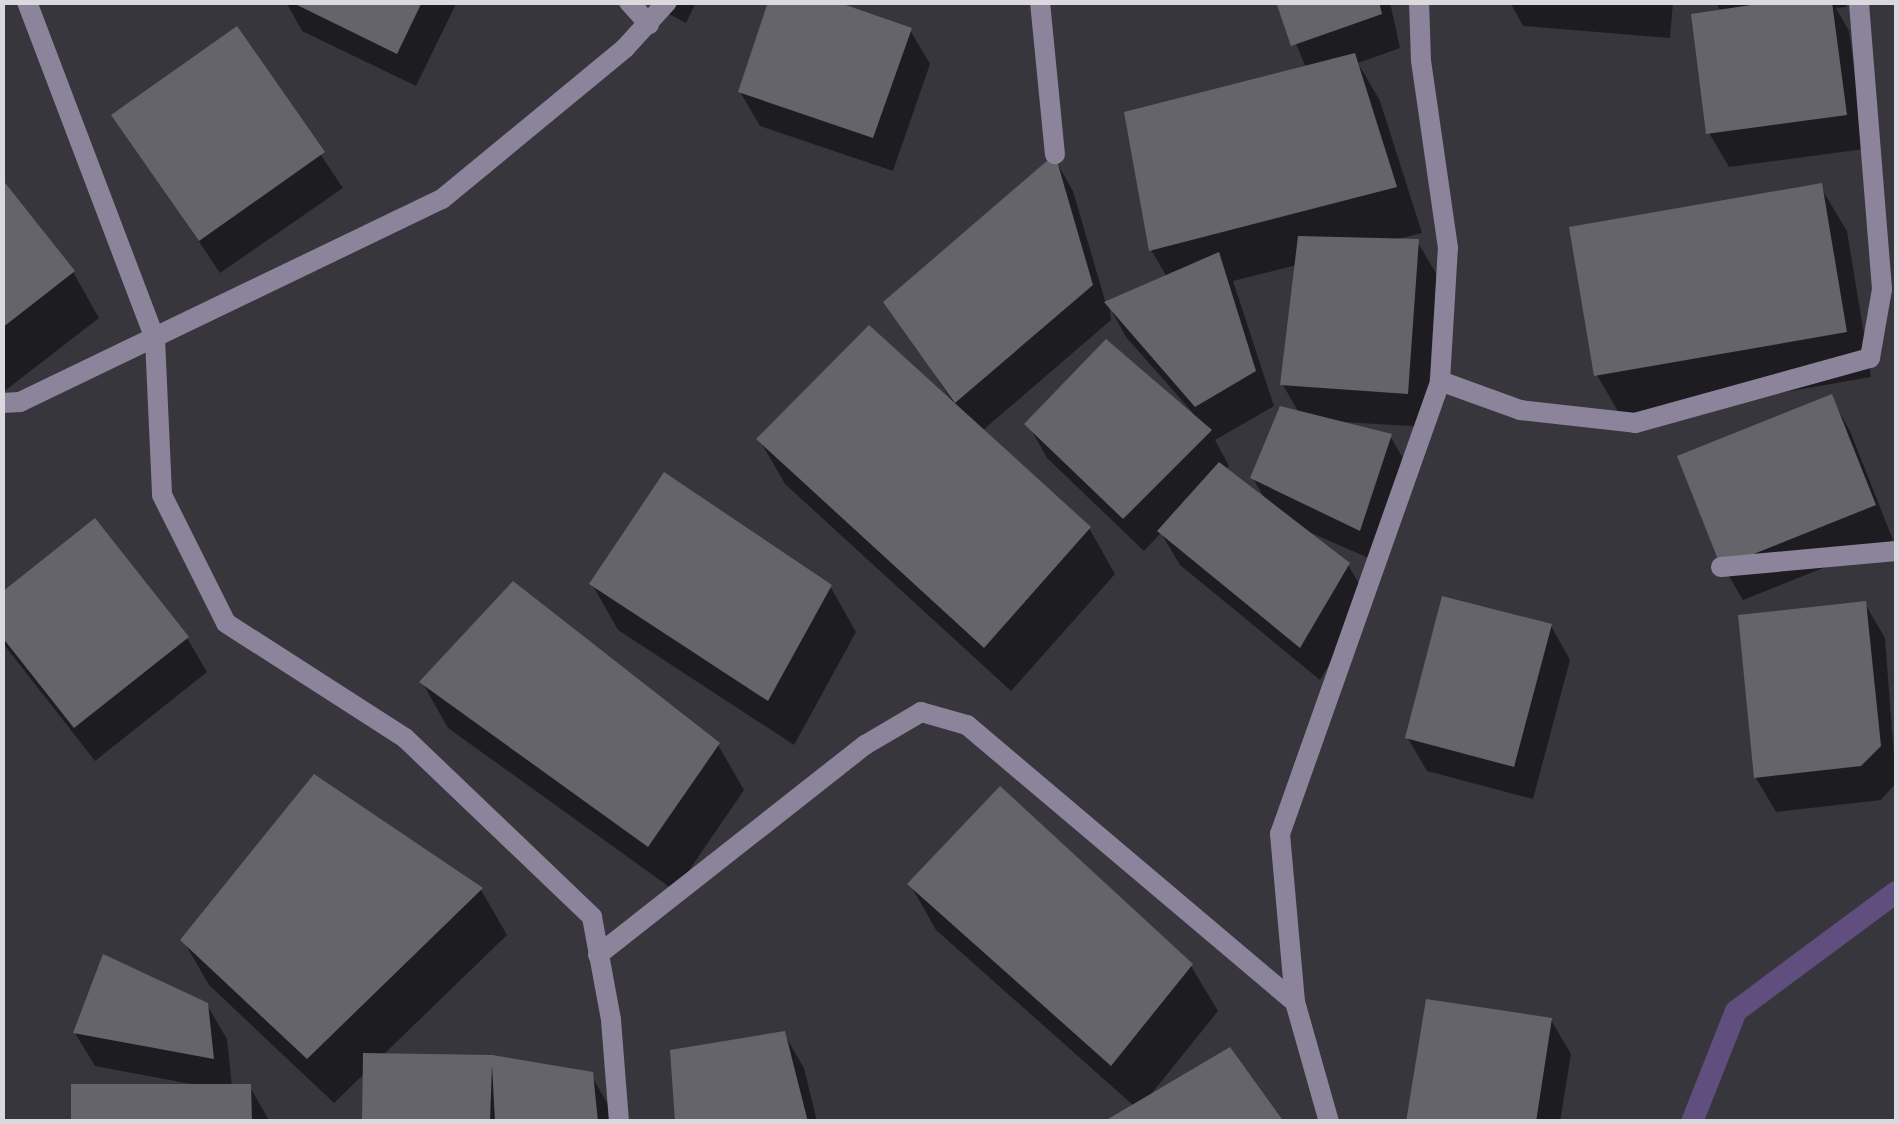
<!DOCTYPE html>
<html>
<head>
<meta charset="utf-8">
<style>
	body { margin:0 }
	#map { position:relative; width:1899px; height:1124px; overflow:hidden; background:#38363d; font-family:"DM Sans",sans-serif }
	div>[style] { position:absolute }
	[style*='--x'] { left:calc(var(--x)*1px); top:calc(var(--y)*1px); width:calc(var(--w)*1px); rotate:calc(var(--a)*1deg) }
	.shadow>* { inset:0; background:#0007 }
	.stream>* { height:22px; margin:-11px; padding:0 11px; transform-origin:11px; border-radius:11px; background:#604e7f }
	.building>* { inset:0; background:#66646b }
	.minor>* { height:20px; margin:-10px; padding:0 10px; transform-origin:10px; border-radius:10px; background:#8b849b }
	span { translate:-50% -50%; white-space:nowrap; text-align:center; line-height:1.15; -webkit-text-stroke:8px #1f1e21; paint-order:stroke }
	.frame { position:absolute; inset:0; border:5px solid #dad9de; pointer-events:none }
</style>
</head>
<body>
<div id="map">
	<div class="shadow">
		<div style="clip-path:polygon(286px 2px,457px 2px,416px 86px,302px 31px)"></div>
		<div style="clip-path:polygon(646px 2px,696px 2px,686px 23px)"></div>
		<div style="clip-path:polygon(evenodd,1279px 2px,1390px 2px,1400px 48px,1358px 63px,1380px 101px,1422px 233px,1398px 239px,1417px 241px,1437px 275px,1426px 427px,1343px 422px,1390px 436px,1410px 470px,1380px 563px,1302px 529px,1348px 565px,1368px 599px,1320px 680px,1180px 565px,1161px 533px,1144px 551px,1047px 458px,1028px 424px,1193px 413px,1126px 337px,1110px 308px,1111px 320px,982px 431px,1089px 528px,1115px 574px,1011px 691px,785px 484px,759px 439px,952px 401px,887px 302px,1054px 158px,1073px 191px,1106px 304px,1167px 277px,1151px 250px,1127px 114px,1306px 68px,1279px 2px,1297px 265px,1283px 385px,1299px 413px,1253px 478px,1266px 501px,1225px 470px,1229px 466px,1215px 440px,1274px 406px,1233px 281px,1297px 265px)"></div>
		<div style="clip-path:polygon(1510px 2px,1673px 2px,1670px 38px,1523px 26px)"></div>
		<div style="clip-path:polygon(1716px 2px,1846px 2px,1846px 7px,1836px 8px,1849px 31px,1865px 149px,1729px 167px,1709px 133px,1721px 12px)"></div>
		<div style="clip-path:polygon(236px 29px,343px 188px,220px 273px,115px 116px)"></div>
		<div style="clip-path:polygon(910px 30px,930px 64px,893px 171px,760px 126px,740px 92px)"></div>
		<div style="clip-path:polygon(2px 183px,73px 272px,99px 318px,2px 393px)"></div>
		<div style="clip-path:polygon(1820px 186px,1847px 231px,1871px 377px,1623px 420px,1597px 375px)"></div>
		<div style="clip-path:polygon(1831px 397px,1850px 431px,1893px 540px,1743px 600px,1723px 566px)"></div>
		<div style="clip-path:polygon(592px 584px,830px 586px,856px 632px,794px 745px,618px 630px)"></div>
		<div style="clip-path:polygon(2px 595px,187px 638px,207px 672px,95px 761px,2px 642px)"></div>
		<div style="clip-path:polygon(1865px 604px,1885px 638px,1896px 783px,1881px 800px,1776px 812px,1756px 778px)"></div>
		<div style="clip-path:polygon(1551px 626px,1570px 660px,1533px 799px,1427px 771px,1407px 737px)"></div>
		<div style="clip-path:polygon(422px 682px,718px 745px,744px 790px,675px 891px,448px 728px)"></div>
		<div style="clip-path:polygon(910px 884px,1191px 966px,1218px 1011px,1148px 1098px,1134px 1106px,936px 930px)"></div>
		<div style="clip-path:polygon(481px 890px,507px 935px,382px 1056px,492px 1058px,591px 1075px,618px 1122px,364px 1122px,365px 1073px,334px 1103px,209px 985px,183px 940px)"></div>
		<div style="clip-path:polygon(207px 1005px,227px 1039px,232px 1087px,250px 1087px,270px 1122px,74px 1122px,191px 1084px,95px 1066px,75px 1033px)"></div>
		<div style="clip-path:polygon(1551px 1020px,1571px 1054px,1560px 1122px,1409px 1122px)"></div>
		<div style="clip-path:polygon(784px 1034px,804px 1068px,817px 1122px,678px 1122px)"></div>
	</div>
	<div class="stream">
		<div style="--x:1692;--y:1122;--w:119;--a:-68.4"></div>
		<div style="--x:1736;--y:1011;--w:199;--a:-36.6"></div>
	</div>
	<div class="building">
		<div style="clip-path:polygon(291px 2px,422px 2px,397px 54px)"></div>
		<div style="clip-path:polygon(768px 2px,837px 2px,912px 28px,873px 138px,738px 92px)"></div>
		<div style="clip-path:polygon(1276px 2px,1379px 2px,1382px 14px,1291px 46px)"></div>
		<div style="clip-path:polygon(1771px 2px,1832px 2px,1847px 115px,1706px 134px,1691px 14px)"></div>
		<div style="clip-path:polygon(237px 26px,325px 152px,199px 241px,111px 115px)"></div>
		<div style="clip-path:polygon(1355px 53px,1397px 187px,1149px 251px,1124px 112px)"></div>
		<div style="clip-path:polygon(1055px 154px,1093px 285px,955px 403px,883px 302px)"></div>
		<div style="clip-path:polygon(2px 179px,75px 271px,2px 328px)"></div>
		<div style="clip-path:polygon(1822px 183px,1847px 332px,1594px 376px,1569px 227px)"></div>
		<div style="clip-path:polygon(1298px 236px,1419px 239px,1408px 394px,1280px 385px)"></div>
		<div style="clip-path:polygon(1219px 252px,1256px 371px,1195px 407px,1104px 302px)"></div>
		<div style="clip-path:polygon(869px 325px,1091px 527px,984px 648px,756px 439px)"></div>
		<div style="clip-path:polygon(1106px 339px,1212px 430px,1123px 519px,1024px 424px)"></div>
		<div style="clip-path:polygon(1832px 394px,1876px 505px,1721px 567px,1677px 456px)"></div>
		<div style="clip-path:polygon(1280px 406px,1392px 434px,1360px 531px,1250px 478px)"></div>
		<div style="clip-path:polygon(1219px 462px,1350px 563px,1300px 648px,1157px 531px)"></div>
		<div style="clip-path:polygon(664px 472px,832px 585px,768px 701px,589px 584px)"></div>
		<div style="clip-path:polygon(95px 518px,189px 637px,74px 728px,2px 637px,2px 592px)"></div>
		<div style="clip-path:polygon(513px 581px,720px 743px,648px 847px,419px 682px)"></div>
		<div style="clip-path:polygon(1442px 596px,1552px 624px,1514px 767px,1405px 738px)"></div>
		<div style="clip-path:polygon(1866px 601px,1881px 746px,1861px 766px,1754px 778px,1738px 615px)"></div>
		<div style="clip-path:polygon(314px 774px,483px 888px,307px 1059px,180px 940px)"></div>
		<div style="clip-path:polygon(1000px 786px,1193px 964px,1111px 1066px,907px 884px)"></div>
		<div style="clip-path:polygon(103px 954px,208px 1003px,214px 1059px,73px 1033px)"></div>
		<div style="clip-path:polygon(1426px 999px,1552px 1018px,1536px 1122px,1406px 1122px)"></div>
		<div style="clip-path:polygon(785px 1031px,808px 1122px,675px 1122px,670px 1050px)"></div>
		<div style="clip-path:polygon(1230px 1047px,1284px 1122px,1103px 1122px)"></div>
		<div style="clip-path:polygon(363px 1053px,492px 1055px,593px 1072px,598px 1122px,495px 1122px,492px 1065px,490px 1122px,362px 1122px)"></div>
		<div style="clip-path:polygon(71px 1084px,251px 1084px,252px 1122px,71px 1122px)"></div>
	</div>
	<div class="minor">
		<div style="--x:27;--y:2;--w:360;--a:69.2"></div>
		<div style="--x:155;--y:339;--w:156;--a:87.4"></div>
		<div style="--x:162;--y:495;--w:143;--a:63.4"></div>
		<div style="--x:226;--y:623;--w:213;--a:32.7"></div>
		<div style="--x:405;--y:738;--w:259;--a:43.7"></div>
		<div style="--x:592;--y:917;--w:105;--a:79.5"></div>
		<div style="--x:611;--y:1020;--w:102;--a:85.5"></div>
		<div style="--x:629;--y:2;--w:30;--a:48"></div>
		<div style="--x:1040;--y:2;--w:153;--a:84.4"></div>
		<div style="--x:1440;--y:381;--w:85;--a:19.9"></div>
		<div style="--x:1520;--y:410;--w:116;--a:6.4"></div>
		<div style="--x:1635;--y:423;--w:244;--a:-15.5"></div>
		<div style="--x:1870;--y:358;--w:70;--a:-80.1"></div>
		<div style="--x:1882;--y:289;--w:288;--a:-94.6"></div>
		<div style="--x:2;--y:403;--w:18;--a:-3"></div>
		<div style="--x:20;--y:402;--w:468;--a:-25.7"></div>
		<div style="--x:442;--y:199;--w:237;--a:-39.5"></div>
		<div style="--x:625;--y:48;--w:62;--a:-47.6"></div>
		<div style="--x:1721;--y:567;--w:176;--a:-5.2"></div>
		<div style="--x:598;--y:955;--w:340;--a:-38.2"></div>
		<div style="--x:865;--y:745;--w:65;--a:-30.5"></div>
		<div style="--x:921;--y:712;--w:48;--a:15.8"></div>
		<div style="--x:967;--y:725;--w:429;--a:40.2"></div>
		<div style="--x:1329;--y:1122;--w:125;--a:-105.8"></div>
		<div style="--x:1295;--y:1002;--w:169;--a:-95.1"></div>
		<div style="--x:1280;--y:834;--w:480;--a:-70.5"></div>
		<div style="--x:1440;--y:381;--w:133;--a:-86.6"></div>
		<div style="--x:1448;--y:248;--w:189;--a:-98.2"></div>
		<div style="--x:1421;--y:61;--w:59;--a:-91.9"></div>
	</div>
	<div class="frame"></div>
</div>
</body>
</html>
